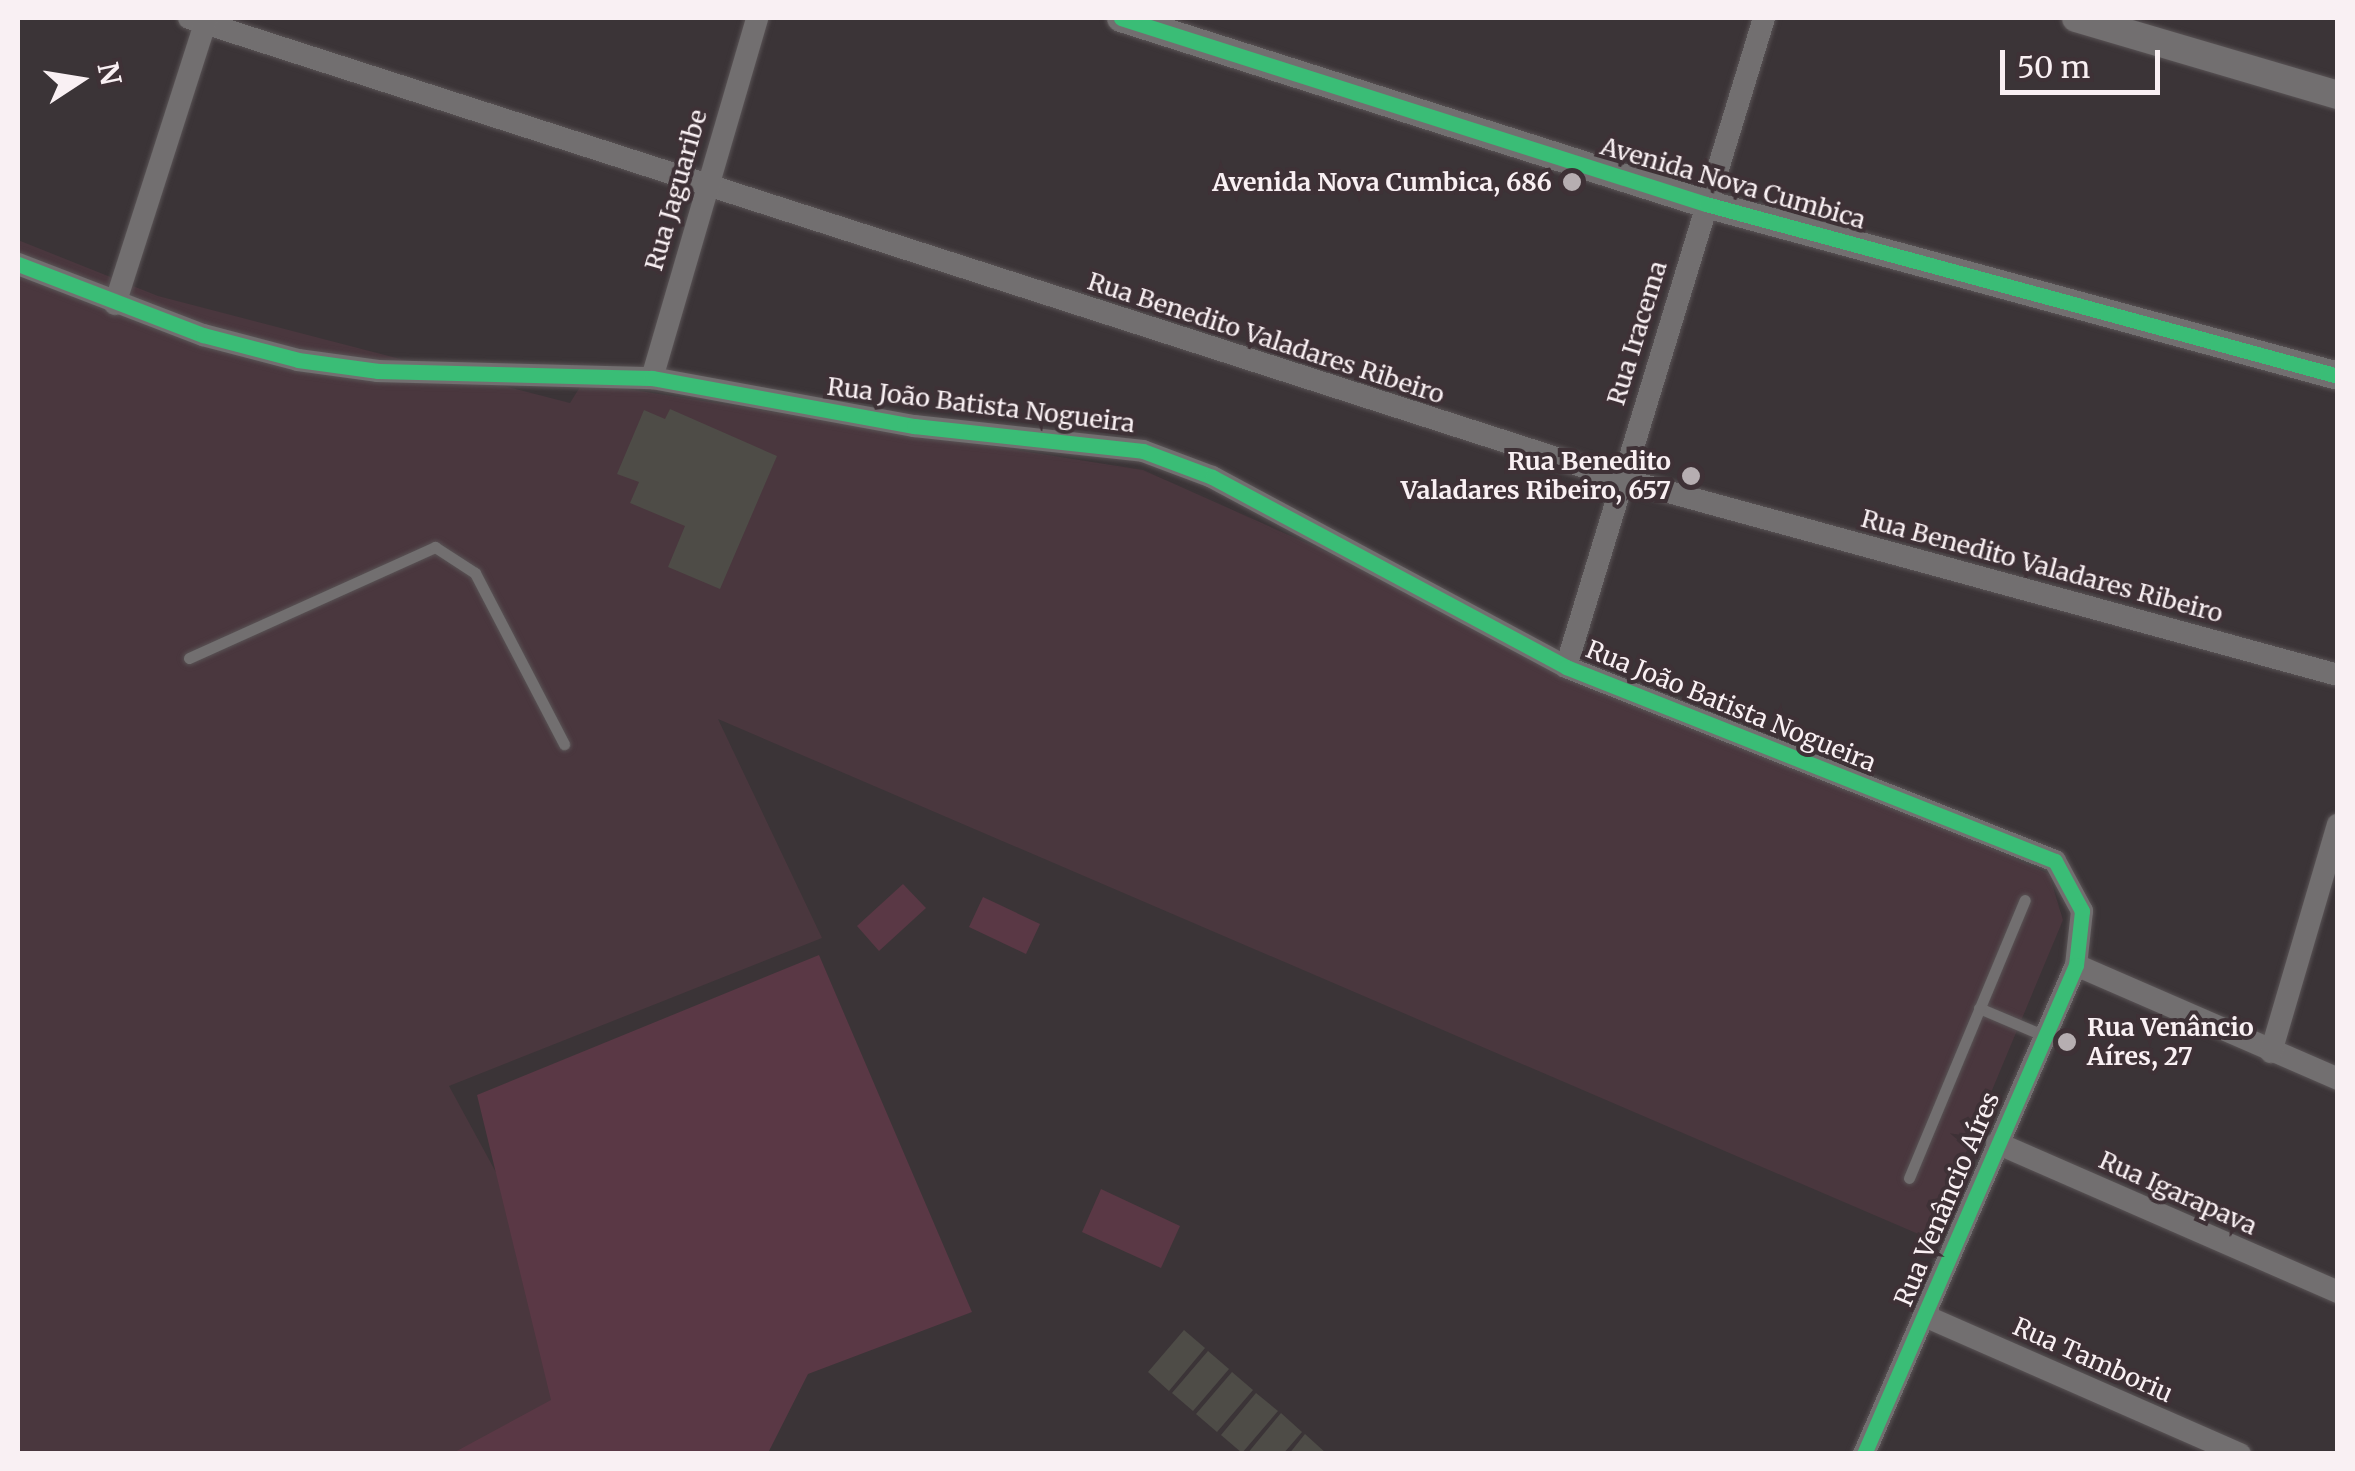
<!DOCTYPE html>
<html>
<head>
<meta charset="utf-8">
<style>
	body { margin:0 }
	#map { position:relative; width:2355px; height:1471px; overflow:hidden; background:#3b3437; font-family:Merriweather,serif }
	div>[style] { position:absolute }
	[style*='--x'] { left:calc(var(--x)*1px); top:calc(var(--y)*1px); width:calc(var(--w)*1px); rotate:calc(var(--a)*1deg) }
	.built>* { inset:0; background:#4a373e }
	.green>* { inset:0; background:#5a3845 }
	.building>* { inset:0; background:#4e4c47 }
	.roads { filter:drop-shadow(0 0 2px #595355) drop-shadow(0 0 2px #595355) }
	.service>* { height:11px; margin:-5.5px; padding:0 5.5px; transform-origin:5.5px; border-radius:5.5px; background:#726f70 }
	.minor>* { height:22px; margin:-11px; padding:0 11px; transform-origin:11px; border-radius:11px; background:#726f70 }
	.tertiary>* { height:28px; margin:-14px; padding:0 14px; transform-origin:14px; border-radius:14px; background:#726f70 }
	.cycleway>* { height:15px; margin:-7.5px; padding:0 7.5px; transform-origin:7.5px; border-radius:7.5px; background:#3abd76 }
	.dots>* { width:28px; height:28px; translate:-50% -50%; box-sizing:border-box; border:5px solid #3e3136; border-radius:50% }
	span { translate:-50% -50%; white-space:nowrap; text-align:center; line-height:1.15; -webkit-text-stroke:8px #3e3136; paint-order:stroke }
	.poi-label { font-size:25px; color:#f9f0f3; font-weight:700 }
	.right { translate:-100% -50%; text-align:right }
	.left { translate:0 -50%; text-align:left }
	.street-label { font-size:25px; color:#f9f0f3 }
	.frame { position:absolute; inset:0; border:20px solid #f9f0f3; pointer-events:none }
	.north { position:absolute; left:30px; top:30px; width:100px; height:100px; -webkit-text-stroke:8px #3e3136; paint-order:stroke; rotate:78deg; font-size:28px; font-weight:700; line-height:40px; text-align:center; color:#f9f0f3 }
	.north::after { content:''; display:block; margin:auto; width:35px; height:45px; background:#f9f0f3; clip-path:polygon(50% 0,100% 100%,50% 72%,0 100%) }
	.scale { position:absolute; left:2000px; top:50px; width:160px; height:45px; box-sizing:border-box; border:5px solid #f9f0f3; border-top:0; padding-left:12px; font-size:30px; line-height:35px; white-space:nowrap; color:#f9f0f3; -webkit-text-stroke:8px #3e3136; paint-order:stroke }
</style>
</head>
<body>
<div id="map">
	<div class="built">
		<div style="clip-path:polygon(18px 240px,158px 296px,570px 403px,583px 382px,1143px 470px,2049px 874px,2063px 920px,1930px 1239px,718px 719px,822px 938px,449px 1086px,620px 1400px,606px 1453px,18px 1453px)"></div>
	</div>
	<div class="green">
		<div style="clip-path:polygon(903px 884px,926px 908px,879px 951px,857px 926px)"></div>
		<div style="clip-path:polygon(983px 897px,1040px 924px,1026px 954px,969px 927px)"></div>
		<div style="clip-path:polygon(819px 955px,972px 1312px,808px 1374px,768px 1453px,453px 1453px,551px 1400px,477px 1095px)"></div>
		<div style="clip-path:polygon(1101px 1189px,1180px 1226px,1161px 1268px,1082px 1232px)"></div>
	</div>
	<div class="building">
		<div style="clip-path:polygon(670px 409px,777px 456px,720px 589px,668px 567px,685px 526px,630px 503px,639px 482px,617px 474px,644px 410px,665px 419px)"></div>
		<div style="clip-path:polygon(1184px 1330px,1205px 1348px,1169px 1391px,1148px 1372px)"></div>
		<div style="clip-path:polygon(1208px 1351px,1229px 1369px,1193px 1411px,1172px 1393px)"></div>
		<div style="clip-path:polygon(1232px 1372px,1253px 1390px,1217px 1432px,1196px 1414px)"></div>
		<div style="clip-path:polygon(1256px 1393px,1278px 1411px,1242px 1453px,1221px 1435px)"></div>
		<div style="clip-path:polygon(1281px 1413px,1302px 1432px,1283px 1454px,1247px 1454px)"></div>
		<div style="clip-path:polygon(1305px 1434px,1327px 1454px,1289px 1454px)"></div>
	</div>
	<div class="roads">
		<div class="service">
			<div style="--x:189;--y:658;--w:270;--a:-24.3"></div>
			<div style="--x:435;--y:547;--w:48;--a:33"></div>
			<div style="--x:475;--y:573;--w:193;--a:62.5"></div>
			<div style="--x:1979;--y:1008;--w:72;--a:23"></div>
			<div style="--x:1909;--y:1178;--w:301;--a:-67.4"></div>
		</div>
		<div class="minor">
			<div style="--x:189;--y:18;--w:1504;--a:17.84"></div>
			<div style="--x:1621;--y:479;--w:743;--a:15.29"></div>
			<div style="--x:18;--y:264;--w:198;--a:21"></div>
			<div style="--x:203;--y:335;--w:98;--a:14.7"></div>
			<div style="--x:298;--y:360;--w:81;--a:7.8"></div>
			<div style="--x:378;--y:371;--w:274;--a:1.5"></div>
			<div style="--x:652;--y:378;--w:266;--a:10.4"></div>
			<div style="--x:914;--y:426;--w:230;--a:6.2"></div>
			<div style="--x:1143;--y:451;--w:74;--a:20.6"></div>
			<div style="--x:1212;--y:477;--w:402;--a:28.2"></div>
			<div style="--x:1566;--y:667;--w:526;--a:21.64"></div>
			<div style="--x:2055;--y:861;--w:57;--a:61.6"></div>
			<div style="--x:2082;--y:911;--w:54;--a:96.3"></div>
			<div style="--x:2076;--y:965;--w:533;--a:113.44"></div>
			<div style="--x:115;--y:304;--w:295;--a:-72.2"></div>
			<div style="--x:652;--y:378;--w:375;--a:-73.7"></div>
			<div style="--x:1566;--y:667;--w:679;--a:-73.03"></div>
			<div style="--x:2076;--y:965;--w:286;--a:23.5"></div>
			<div style="--x:2271;--y:1052;--w:237;--a:-73.6"></div>
			<div style="--x:1997;--y:1143;--w:372;--a:23.6"></div>
			<div style="--x:1925;--y:1316;--w:344;--a:23.7"></div>
		</div>
		<div class="tertiary">
			<div style="--x:1121;--y:18;--w:614;--a:17.64"></div>
			<div style="--x:1706;--y:204;--w:655;--a:15.22"></div>
			<div style="--x:2076;--y:18;--w:273;--a:16.4"></div>
		</div>
	</div>
	<div class="cycleway">
		<div style="--x:1121;--y:18;--w:614;--a:17.64"></div>
		<div style="--x:1706;--y:204;--w:655;--a:15.22"></div>
		<div style="--x:18;--y:264;--w:198;--a:21"></div>
		<div style="--x:203;--y:335;--w:98;--a:14.7"></div>
		<div style="--x:298;--y:360;--w:81;--a:7.8"></div>
		<div style="--x:378;--y:371;--w:274;--a:1.5"></div>
		<div style="--x:652;--y:378;--w:266;--a:10.4"></div>
		<div style="--x:914;--y:426;--w:230;--a:6.2"></div>
		<div style="--x:1143;--y:451;--w:74;--a:20.6"></div>
		<div style="--x:1212;--y:477;--w:402;--a:28.2"></div>
		<div style="--x:1566;--y:667;--w:526;--a:21.64"></div>
		<div style="--x:2055;--y:861;--w:57;--a:61.6"></div>
		<div style="--x:2082;--y:911;--w:54;--a:96.3"></div>
		<div style="--x:2076;--y:965;--w:533;--a:113.44"></div>
	</div>
	<div class="dots">
		<div style="left:1572px;top:182px;background:#b6aeb1"></div>
		<div style="left:1691px;top:476px;background:#b6aeb1"></div>
		<div style="left:2067px;top:1042px;background:#b6aeb1"></div>
	</div>
	<div class="poi-label">
		<span class="right" style="left:1552px;top:182px">Avenida Nova Cumbica, 686</span>
		<span class="right" style="left:1671px;top:476px">Rua Benedito<br>Valadares Ribeiro, 657</span>
		<span class="left" style="left:2087px;top:1042px">Rua Venâncio<br>Aíres, 27</span>
	</div>
	<div class="street-label">
		<span style="left:1733px;top:183px;rotate:16deg">Avenida Nova Cumbica</span>
		<span style="left:676px;top:190px;rotate:-74deg">Rua Jaguaribe</span>
		<span style="left:1637px;top:333px;rotate:-73deg">Rua Iracema</span>
		<span style="left:1266px;top:338px;rotate:18deg">Rua Benedito Valadares Ribeiro</span>
		<span style="left:981px;top:405px;rotate:7deg">Rua João Batista Nogueira</span>
		<span style="left:2042px;top:566px;rotate:15deg">Rua Benedito Valadares Ribeiro</span>
		<span style="left:1731px;top:706px;rotate:22deg">Rua João Batista Nogueira</span>
		<span style="left:2178px;top:1193px;rotate:24deg">Rua Igarapava</span>
		<span style="left:1947px;top:1199px;rotate:-67deg">Rua Venâncio Aíres</span>
		<span style="left:2093px;top:1360px;rotate:24deg">Rua Tamboriu</span>
	</div>
	<div class="frame"></div>
	<div class="north">N</div>
	<div class="scale">50 m</div>
</div>
</body>
</html>
